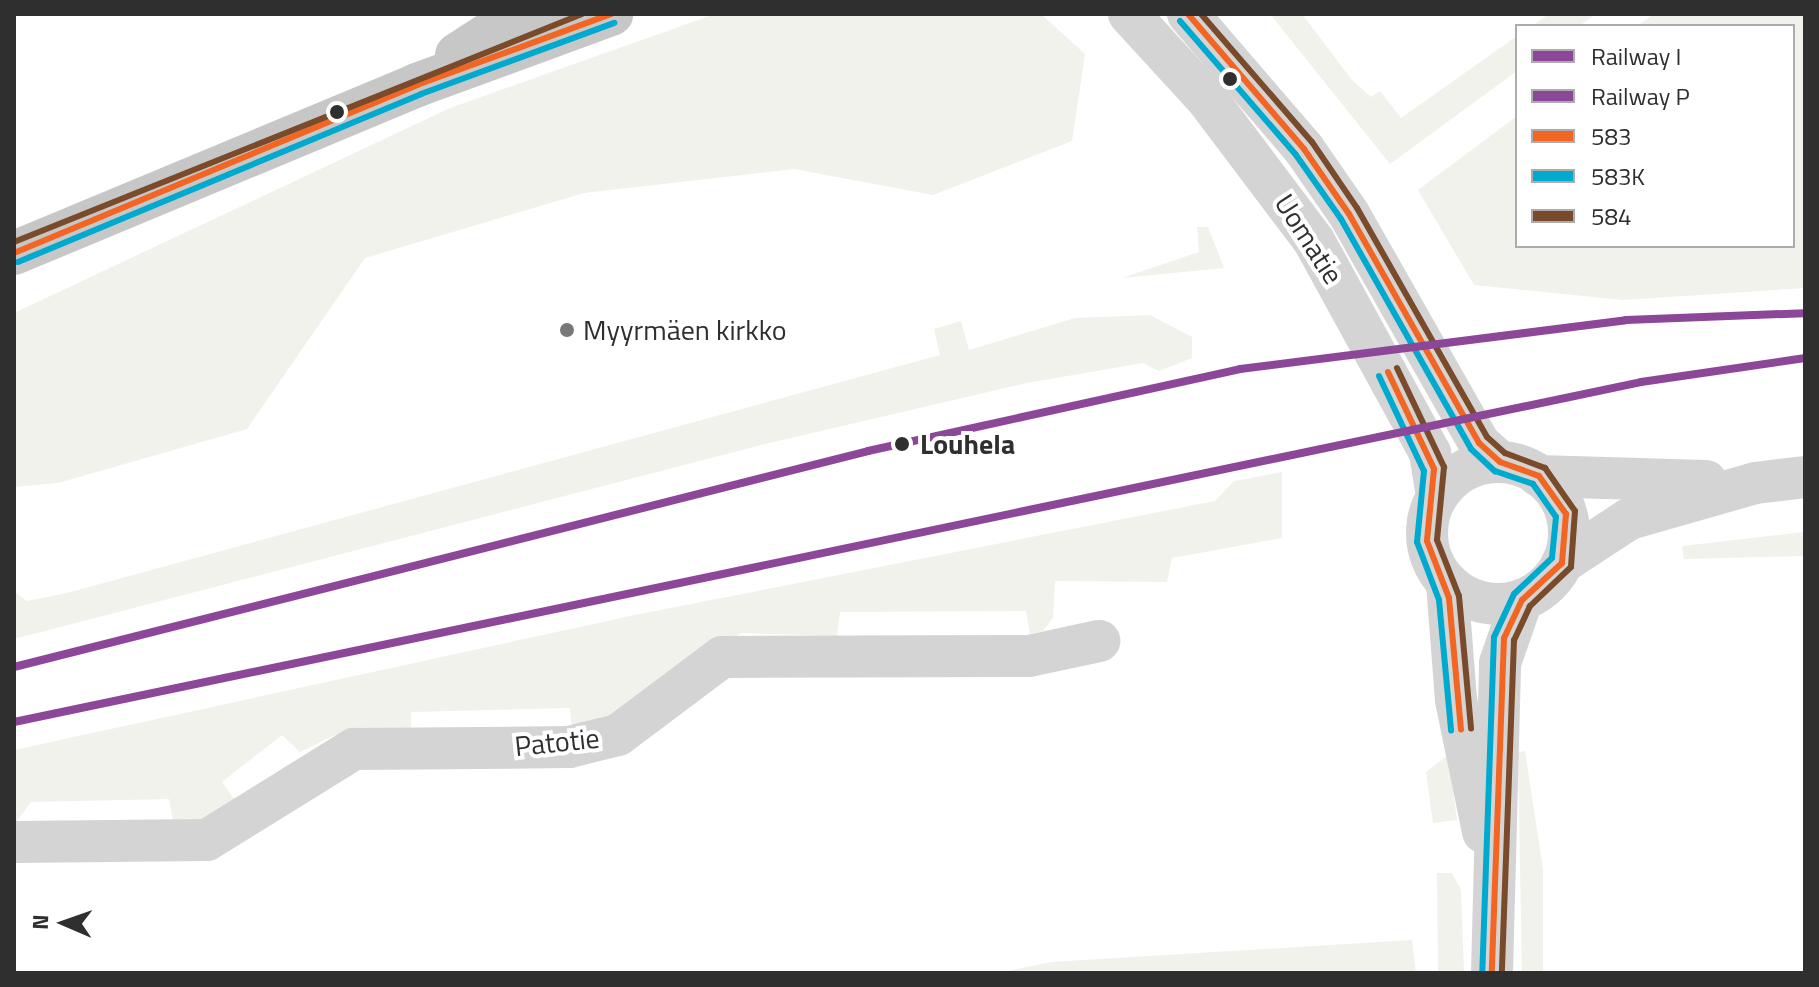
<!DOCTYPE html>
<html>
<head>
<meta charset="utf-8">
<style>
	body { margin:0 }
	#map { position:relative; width:1819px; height:987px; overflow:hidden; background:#fff; font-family:"Titillium Web",sans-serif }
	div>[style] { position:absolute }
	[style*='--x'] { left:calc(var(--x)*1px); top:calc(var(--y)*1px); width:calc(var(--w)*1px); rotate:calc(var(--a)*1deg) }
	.green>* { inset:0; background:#f1f2ec }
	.minor>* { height:42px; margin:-21px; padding:0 21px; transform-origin:21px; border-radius:21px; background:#d4d4d4 }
	.minor>.ring { margin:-21px; padding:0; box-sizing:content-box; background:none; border:42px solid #d4d4d4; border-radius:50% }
	.major>* { height:44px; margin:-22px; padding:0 22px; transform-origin:22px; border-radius:22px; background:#c7c7c7 }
	.bus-1>* { height:6px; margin:-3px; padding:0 3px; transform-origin:3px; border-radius:3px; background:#f26522 }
	.bus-2>* { height:6px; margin:-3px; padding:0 3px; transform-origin:3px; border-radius:3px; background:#00a9ce }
	.bus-3>* { height:6px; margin:-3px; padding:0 3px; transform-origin:3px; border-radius:3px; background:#7a4b2a }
	.rail-1>* { height:8px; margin:-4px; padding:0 4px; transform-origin:4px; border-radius:4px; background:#8c4799 }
	.rail-2>* { height:8px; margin:-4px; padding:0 4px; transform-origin:4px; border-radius:4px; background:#8c4799 }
	.dots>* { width:22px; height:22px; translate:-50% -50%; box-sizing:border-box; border:4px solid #fff; border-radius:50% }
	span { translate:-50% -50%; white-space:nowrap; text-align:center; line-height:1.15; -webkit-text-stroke:8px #fff; paint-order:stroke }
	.street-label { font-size:28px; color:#2f2f2f }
	.poi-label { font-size:28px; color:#2f2f2f }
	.left { translate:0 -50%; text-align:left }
	.stop-label { font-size:28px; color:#2f2f2f; font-weight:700 }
	.frame { position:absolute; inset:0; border:16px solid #2f2f2f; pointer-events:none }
	.legend { position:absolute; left:1515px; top:24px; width:280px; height:224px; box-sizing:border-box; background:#fff; border:2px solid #acacac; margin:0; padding:10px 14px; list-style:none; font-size:24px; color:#2f2f2f }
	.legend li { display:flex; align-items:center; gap:16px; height:40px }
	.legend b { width:40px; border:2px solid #acacac }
	.north { position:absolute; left:24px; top:883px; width:80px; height:80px; -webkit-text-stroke:6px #fff; paint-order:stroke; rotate:272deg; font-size:22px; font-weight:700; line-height:32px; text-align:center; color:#2f2f2f }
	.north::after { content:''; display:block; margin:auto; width:28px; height:36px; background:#2f2f2f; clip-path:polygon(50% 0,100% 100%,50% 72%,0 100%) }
</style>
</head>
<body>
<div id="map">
	<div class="green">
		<div style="clip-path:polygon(715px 14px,1041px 14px,1085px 54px,1072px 141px,933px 195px,794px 169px,584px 193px,365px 258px,247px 429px,58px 483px,14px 487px,14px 313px,450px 108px)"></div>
		<div style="clip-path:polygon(1270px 14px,1302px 14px,1352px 80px,1371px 97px,1380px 91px,1401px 118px,1517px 36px,1517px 71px,1390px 164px)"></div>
		<div style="clip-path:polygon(1549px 14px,1596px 14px,1579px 26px,1532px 26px)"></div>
		<div style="clip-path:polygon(1654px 14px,1805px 14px,1805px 288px,1623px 300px,1474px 285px,1418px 190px,1517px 116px,1517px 246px,1793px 246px,1793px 26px,1637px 26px)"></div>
		<div style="clip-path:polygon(1197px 227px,1208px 227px,1224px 268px,1122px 278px,1199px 252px)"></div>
		<div style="clip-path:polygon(1150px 315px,1192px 337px,1192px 358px,1159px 371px,1143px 363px,1027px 383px,761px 445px,14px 639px,14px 591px,27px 601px,67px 593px,940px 355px,934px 329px,961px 321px,969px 350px,1075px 318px)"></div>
		<div style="clip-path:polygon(1282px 472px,1282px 538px,1172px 558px,1167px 582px,1055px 581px,1053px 618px,1043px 631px,1030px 634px,1026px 611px,840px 612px,837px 636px,741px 633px,594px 726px,572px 730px,570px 708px,411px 712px,411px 735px,335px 735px,300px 752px,282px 735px,222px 782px,237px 803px,213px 821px,174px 825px,169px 799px,31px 802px,14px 825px,14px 750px,635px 615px,1215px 501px,1234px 481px)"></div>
		<div style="clip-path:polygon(1805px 532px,1805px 556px,1684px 559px,1682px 546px)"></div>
		<div style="clip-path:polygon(1525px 751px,1543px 869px,1543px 973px,1522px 973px,1518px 752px)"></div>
		<div style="clip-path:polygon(1448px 755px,1457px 820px,1433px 823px,1426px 772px)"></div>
		<div style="clip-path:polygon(1437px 873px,1452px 873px,1461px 890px,1464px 973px,1438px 973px)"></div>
		<div style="clip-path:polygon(1412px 940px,1416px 973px,998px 973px,1051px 962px)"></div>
	</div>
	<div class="minor">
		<div style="--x:1129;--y:14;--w:115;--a:47.5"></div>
		<div style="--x:1207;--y:99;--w:178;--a:53"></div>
		<div style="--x:1314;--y:241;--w:242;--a:61.3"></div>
		<div style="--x:1430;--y:453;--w:44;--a:80.8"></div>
		<div style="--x:1188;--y:14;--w:178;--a:49.3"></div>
		<div style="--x:1304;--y:149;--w:79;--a:55.3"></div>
		<div style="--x:1349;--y:214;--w:263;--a:60.4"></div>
		<div style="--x:1479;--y:443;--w:28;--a:42"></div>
		<div class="ring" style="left:1427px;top:462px;width:100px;height:100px"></div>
		<div style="--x:1539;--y:476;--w:167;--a:1.7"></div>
		<div style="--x:1562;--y:563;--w:80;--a:-33.3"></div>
		<div style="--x:1629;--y:519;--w:131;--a:-15.9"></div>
		<div style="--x:1755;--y:483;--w:50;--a:-6.8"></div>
		<div style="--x:1447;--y:583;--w:117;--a:85.6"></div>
		<div style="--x:1456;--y:700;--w:135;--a:78.4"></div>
		<div style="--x:14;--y:842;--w:193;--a:-0.6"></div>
		<div style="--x:207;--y:840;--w:173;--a:-31.8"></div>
		<div style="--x:354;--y:749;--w:215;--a:-0.5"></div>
		<div style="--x:569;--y:747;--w:50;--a:-13.8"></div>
		<div style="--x:618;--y:735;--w:130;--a:-36.9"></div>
		<div style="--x:722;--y:657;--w:307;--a:-0.2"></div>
		<div style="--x:1029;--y:656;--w:72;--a:-12.1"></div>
		<div style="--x:1492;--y:973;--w:310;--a:-88.5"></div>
		<div style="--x:1500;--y:663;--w:67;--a:-70.8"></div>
	</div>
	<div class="major">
		<div style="--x:457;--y:55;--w:75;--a:-33.1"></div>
		<div style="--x:14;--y:253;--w:437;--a:-22.6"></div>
		<div style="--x:417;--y:85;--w:207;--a:-20.1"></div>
	</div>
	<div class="bus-1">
		<div style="--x:1188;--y:14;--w:178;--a:49.3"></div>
		<div style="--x:1304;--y:149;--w:79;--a:55.3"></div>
		<div style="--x:1349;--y:214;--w:263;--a:60.4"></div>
		<div style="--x:1479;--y:443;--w:28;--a:42"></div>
		<div style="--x:1500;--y:462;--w:41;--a:19.7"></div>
		<div style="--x:1539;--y:476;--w:47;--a:54.6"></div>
		<div style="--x:1566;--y:514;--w:49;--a:94.7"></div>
		<div style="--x:1562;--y:563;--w:54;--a:137.2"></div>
		<div style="--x:1522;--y:600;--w:42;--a:115.3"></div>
		<div style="--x:1504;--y:638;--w:335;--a:92.1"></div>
		<div style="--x:14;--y:253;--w:437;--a:-22.6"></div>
		<div style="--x:417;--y:85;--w:207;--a:-20.1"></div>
		<div style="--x:1388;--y:372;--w:107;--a:64.6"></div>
		<div style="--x:1434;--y:469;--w:72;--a:95.6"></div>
		<div style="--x:1427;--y:541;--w:61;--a:68.9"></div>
		<div style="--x:1449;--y:598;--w:132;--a:84.8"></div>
	</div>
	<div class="bus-2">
		<div style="--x:1180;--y:21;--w:177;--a:49.1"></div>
		<div style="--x:1296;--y:155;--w:78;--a:54.9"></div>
		<div style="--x:1341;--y:219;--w:264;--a:60.5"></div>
		<div style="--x:1471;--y:449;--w:33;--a:43"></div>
		<div style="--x:1495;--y:471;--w:40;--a:18.9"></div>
		<div style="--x:1533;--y:484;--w:40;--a:55.1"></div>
		<div style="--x:1556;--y:517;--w:41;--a:95.6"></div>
		<div style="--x:1552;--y:558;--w:52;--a:136.5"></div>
		<div style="--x:1514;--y:594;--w:47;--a:114.9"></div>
		<div style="--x:1494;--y:637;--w:336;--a:92"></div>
		<div style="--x:18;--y:262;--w:437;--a:-22.6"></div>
		<div style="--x:421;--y:94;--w:206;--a:-20.2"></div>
		<div style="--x:1379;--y:376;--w:105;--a:64.7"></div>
		<div style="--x:1424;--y:471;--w:71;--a:95.6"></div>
		<div style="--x:1417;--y:542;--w:62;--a:69.2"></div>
		<div style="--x:1439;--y:600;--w:131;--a:84.7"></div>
	</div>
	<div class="bus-3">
		<div style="--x:1201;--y:14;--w:169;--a:49.1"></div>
		<div style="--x:1312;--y:142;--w:80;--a:55.7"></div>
		<div style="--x:1357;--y:208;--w:263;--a:60.4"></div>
		<div style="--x:1487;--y:437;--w:24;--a:42"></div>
		<div style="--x:1505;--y:453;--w:43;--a:20.6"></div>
		<div style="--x:1545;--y:468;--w:52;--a:55.1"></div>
		<div style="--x:1575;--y:511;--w:56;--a:94.1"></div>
		<div style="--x:1571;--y:567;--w:57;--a:136.4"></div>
		<div style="--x:1530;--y:606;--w:38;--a:115"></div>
		<div style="--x:1514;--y:640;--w:333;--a:92.1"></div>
		<div style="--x:14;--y:242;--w:612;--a:-21.87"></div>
		<div style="--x:1397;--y:368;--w:110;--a:64.6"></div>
		<div style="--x:1444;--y:467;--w:73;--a:95.5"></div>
		<div style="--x:1437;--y:540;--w:60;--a:68.6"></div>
		<div style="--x:1459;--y:596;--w:133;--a:84.8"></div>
	</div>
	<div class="rail-1">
		<div style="--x:14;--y:667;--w:881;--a:-14.19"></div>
		<div style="--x:868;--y:451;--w:381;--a:-12.4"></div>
		<div style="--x:1240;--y:369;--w:389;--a:-7.2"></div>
		<div style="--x:1626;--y:320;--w:179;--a:-2.2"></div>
	</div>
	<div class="rail-2">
		<div style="--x:14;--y:722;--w:1662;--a:-11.8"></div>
		<div style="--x:1641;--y:382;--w:166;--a:-8.3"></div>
	</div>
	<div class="dots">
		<div style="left:1230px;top:79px;background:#2f2f2f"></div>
		<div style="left:337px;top:112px;background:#2f2f2f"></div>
		<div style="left:567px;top:330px;background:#787878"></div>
		<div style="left:902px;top:444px;background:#2f2f2f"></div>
	</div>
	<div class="street-label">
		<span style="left:1309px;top:239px;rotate:57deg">Uomatie</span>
		<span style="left:557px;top:742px;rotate:-6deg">Patotie</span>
	</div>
	<div class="poi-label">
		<span class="left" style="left:583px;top:330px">Myyrmäen kirkko</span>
	</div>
	<div class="stop-label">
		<span class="left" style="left:920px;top:444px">Louhela</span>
	</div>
	<div class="frame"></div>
	<ul class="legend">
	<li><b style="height:10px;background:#8c4799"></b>Railway I</li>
	<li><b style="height:10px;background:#8c4799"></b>Railway P</li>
	<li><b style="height:10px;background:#f26522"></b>583</li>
	<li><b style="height:10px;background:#00a9ce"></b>583K</li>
	<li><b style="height:10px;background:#7a4b2a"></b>584</li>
	</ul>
	<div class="north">N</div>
</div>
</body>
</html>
